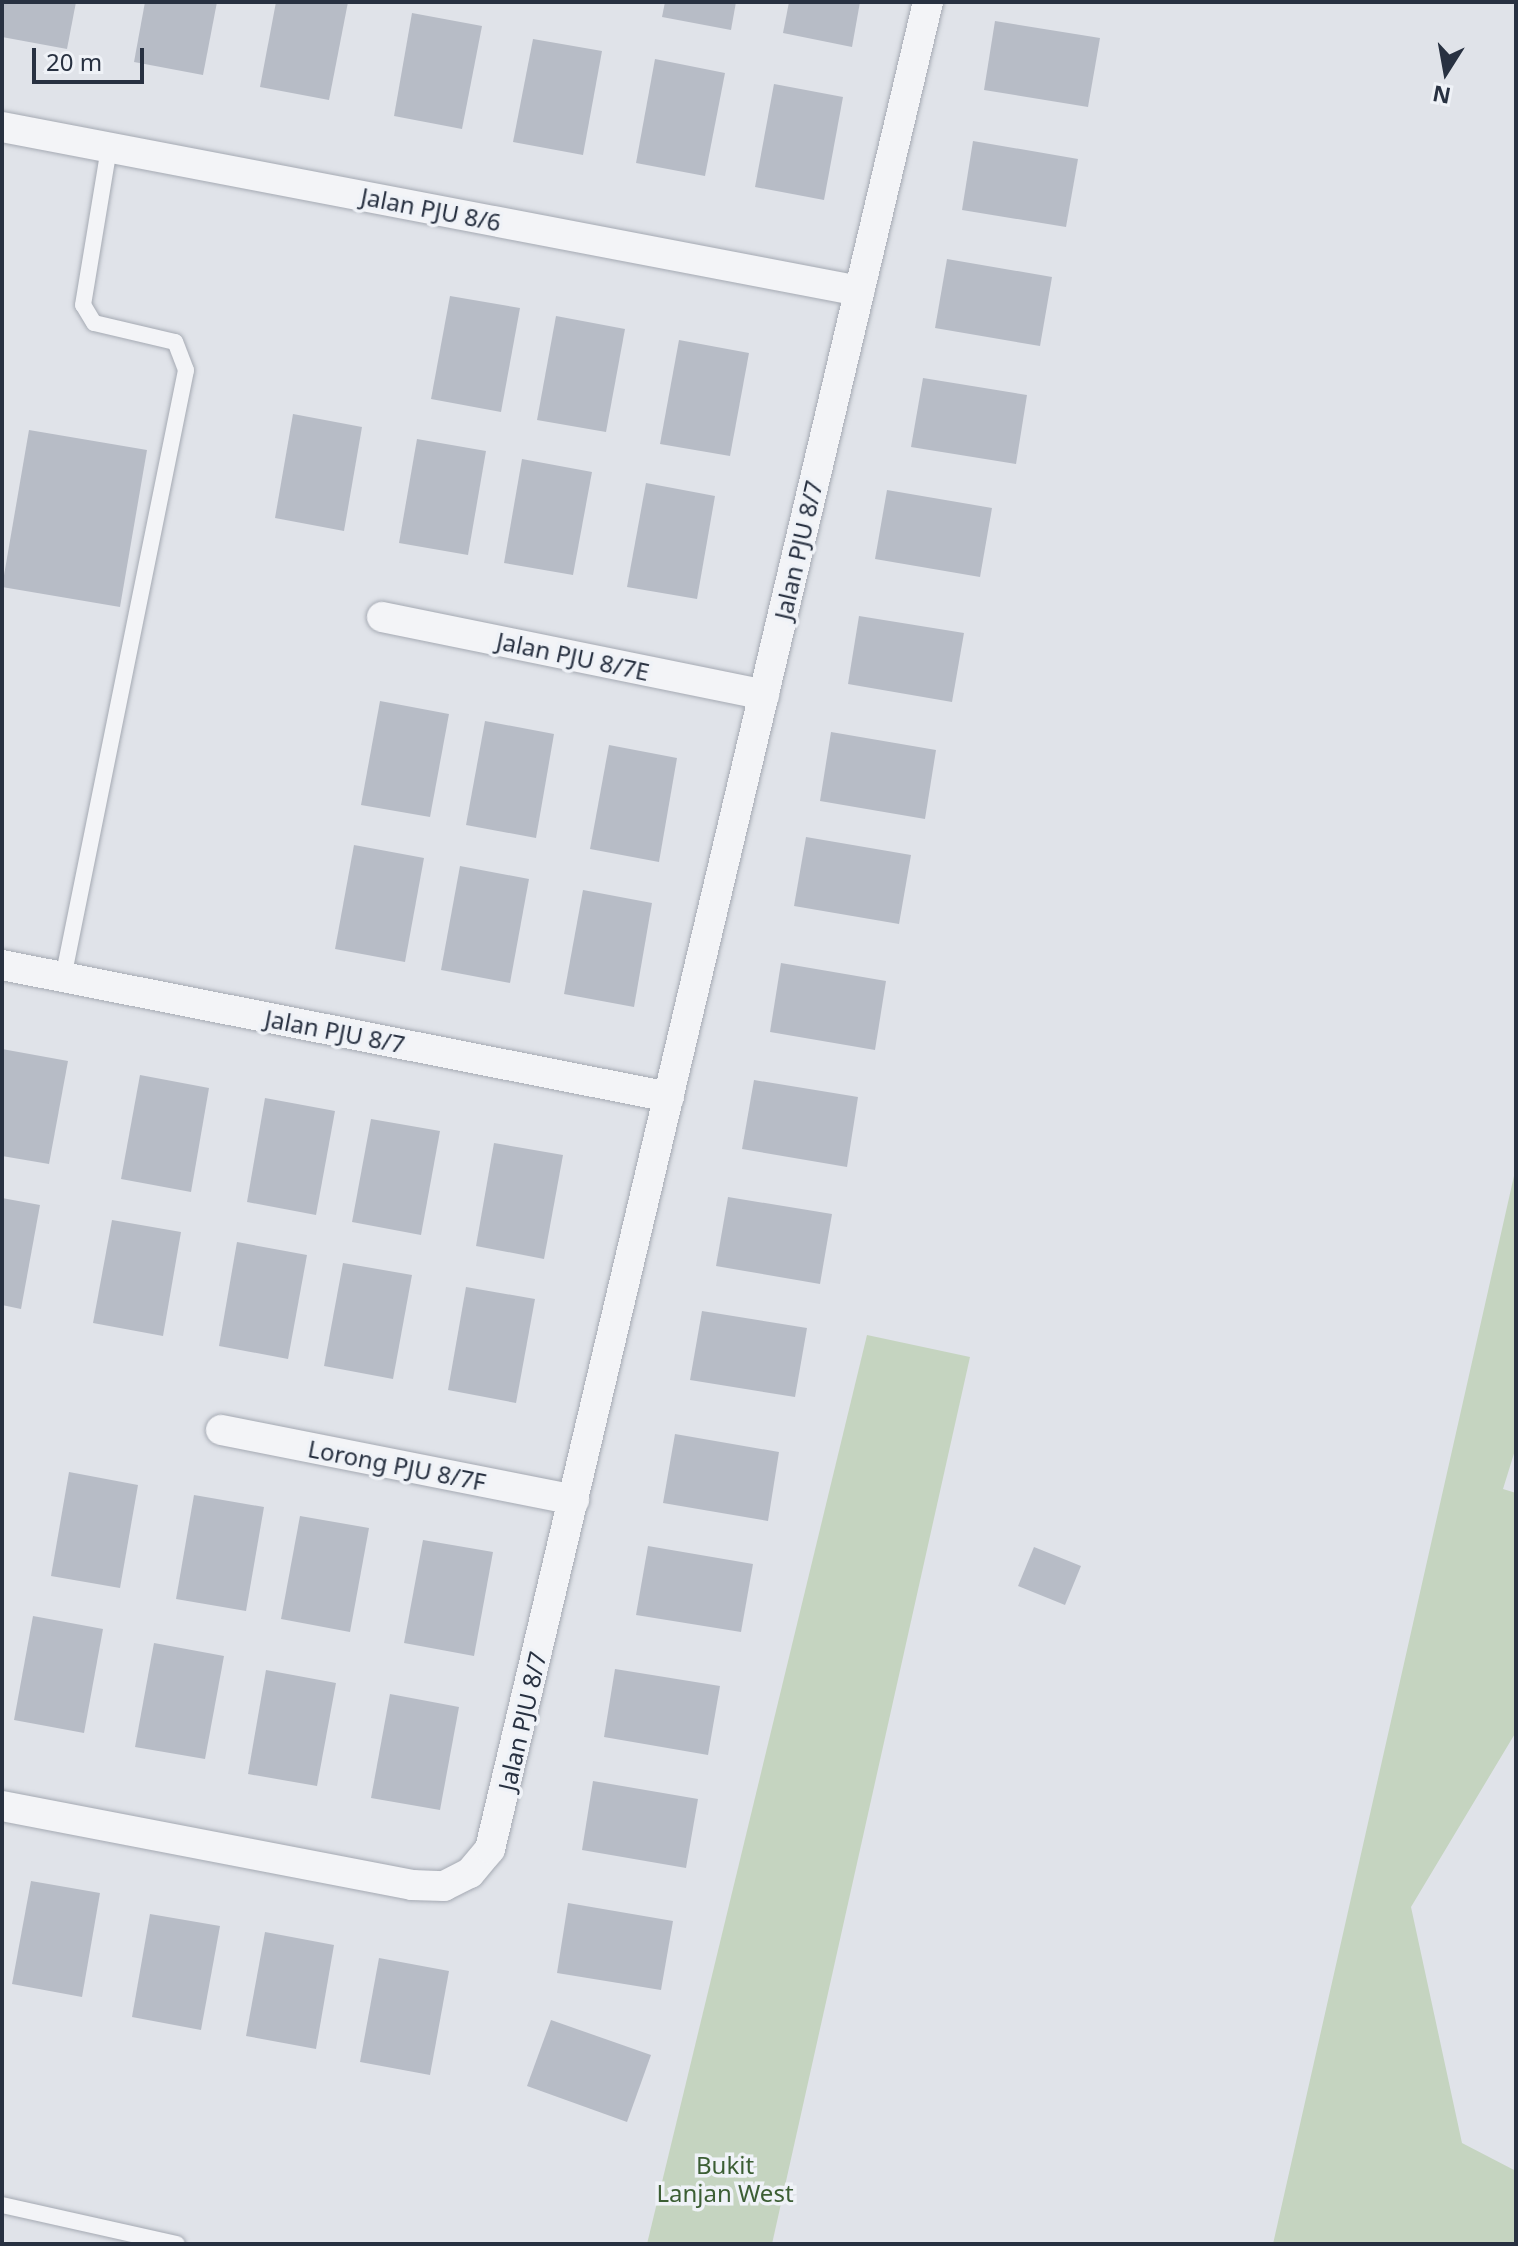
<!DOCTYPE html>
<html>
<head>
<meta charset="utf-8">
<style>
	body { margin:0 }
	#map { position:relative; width:1518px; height:2246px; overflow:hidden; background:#e0e3e9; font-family:"Noto Sans",sans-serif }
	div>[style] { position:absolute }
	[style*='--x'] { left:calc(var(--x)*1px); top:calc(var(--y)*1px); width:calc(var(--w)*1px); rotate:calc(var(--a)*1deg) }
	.green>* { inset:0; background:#c5d4c0 }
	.building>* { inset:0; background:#b7bcc6 }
	.roads { filter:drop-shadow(0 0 2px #a5aab3) drop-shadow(0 0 2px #a5aab3) }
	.lane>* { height:16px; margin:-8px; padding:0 8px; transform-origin:8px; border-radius:8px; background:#f3f4f7 }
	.street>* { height:30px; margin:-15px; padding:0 15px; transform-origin:15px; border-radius:15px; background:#f3f4f7 }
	span { translate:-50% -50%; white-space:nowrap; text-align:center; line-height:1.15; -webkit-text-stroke:7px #eff2f7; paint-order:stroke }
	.street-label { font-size:24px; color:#283141 }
	.park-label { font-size:24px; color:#3c5e34 }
	.frame { position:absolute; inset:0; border:4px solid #283141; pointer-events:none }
	.north { position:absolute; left:1406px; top:32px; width:80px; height:80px; -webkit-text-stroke:6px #eff2f7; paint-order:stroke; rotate:191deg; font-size:22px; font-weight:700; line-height:32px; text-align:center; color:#283141 }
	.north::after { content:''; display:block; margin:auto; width:28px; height:36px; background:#283141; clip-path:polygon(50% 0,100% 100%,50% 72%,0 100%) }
	.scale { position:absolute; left:32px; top:48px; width:112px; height:36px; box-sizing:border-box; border:4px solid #283141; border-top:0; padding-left:10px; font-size:24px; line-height:28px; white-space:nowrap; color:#283141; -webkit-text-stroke:6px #eff2f7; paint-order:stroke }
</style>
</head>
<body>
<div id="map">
	<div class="green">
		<div style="clip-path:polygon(1516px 1167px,1516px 1447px,1503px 1489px,1516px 1493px,1516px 1732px,1411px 1907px,1462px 2143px,1516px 2171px,1516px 2244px,1273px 2244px)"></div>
		<div style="clip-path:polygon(867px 1335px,970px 1357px,772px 2244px,647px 2244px)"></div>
	</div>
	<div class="building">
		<div style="clip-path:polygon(4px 2px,76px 2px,67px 49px,2px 37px)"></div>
		<div style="clip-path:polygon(145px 2px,217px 2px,203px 75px,134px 62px)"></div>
		<div style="clip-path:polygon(276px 2px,348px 2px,329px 100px,260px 87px)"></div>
		<div style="clip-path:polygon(665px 2px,736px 2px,731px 30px,662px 17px)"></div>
		<div style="clip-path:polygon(789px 2px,860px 2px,852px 47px,783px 33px)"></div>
		<div style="clip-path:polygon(412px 13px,482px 26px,462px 129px,394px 116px)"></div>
		<div style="clip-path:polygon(995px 21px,1100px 38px,1088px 107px,984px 90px)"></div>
		<div style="clip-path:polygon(533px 39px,602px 51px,583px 155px,513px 142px)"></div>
		<div style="clip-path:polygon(655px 59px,725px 73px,705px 176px,636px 163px)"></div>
		<div style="clip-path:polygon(774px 84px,843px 97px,824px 200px,755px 187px)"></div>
		<div style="clip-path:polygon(973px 141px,1078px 159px,1066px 227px,962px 210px)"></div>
		<div style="clip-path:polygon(947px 259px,1052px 277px,1040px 346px,935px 328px)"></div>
		<div style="clip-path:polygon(450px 296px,520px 308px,501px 412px,431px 399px)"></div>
		<div style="clip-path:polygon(556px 316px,625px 329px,606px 432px,537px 420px)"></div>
		<div style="clip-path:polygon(679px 340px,749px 353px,730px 456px,660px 444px)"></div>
		<div style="clip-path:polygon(923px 378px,1027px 395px,1016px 464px,911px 447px)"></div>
		<div style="clip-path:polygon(293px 414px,362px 427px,344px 531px,275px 518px)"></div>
		<div style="clip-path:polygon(29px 430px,147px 450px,120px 607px,2px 587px)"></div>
		<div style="clip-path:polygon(417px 439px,486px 451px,468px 555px,399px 543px)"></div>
		<div style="clip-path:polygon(522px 459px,592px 472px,573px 575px,504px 563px)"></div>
		<div style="clip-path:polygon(646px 483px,715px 496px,697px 599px,627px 587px)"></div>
		<div style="clip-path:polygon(887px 490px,992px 508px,980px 577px,875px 559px)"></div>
		<div style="clip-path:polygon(859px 616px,964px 633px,952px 702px,848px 684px)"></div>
		<div style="clip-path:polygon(380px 701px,449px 714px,430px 817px,361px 805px)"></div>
		<div style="clip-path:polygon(485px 721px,554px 734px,536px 838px,466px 825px)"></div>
		<div style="clip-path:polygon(831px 732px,936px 750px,925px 819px,820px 801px)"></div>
		<div style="clip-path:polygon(609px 745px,677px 758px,659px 862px,590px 849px)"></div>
		<div style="clip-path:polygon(806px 837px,911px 855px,899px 924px,794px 906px)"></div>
		<div style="clip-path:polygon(354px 845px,424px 858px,405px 962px,335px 949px)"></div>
		<div style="clip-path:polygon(460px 866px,529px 879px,510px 983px,441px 970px)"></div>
		<div style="clip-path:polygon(583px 890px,652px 903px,634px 1007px,564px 994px)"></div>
		<div style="clip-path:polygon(781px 963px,886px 981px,875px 1050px,770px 1032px)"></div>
		<div style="clip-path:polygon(2px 1049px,68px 1061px,49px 1164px,2px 1156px)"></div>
		<div style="clip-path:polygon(140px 1075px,209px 1088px,191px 1192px,121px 1179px)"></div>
		<div style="clip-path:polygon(754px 1080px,858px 1097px,847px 1167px,742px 1149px)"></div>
		<div style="clip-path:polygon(265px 1098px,335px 1111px,316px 1215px,247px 1202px)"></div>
		<div style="clip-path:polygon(371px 1119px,440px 1131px,421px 1235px,352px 1222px)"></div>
		<div style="clip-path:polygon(494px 1143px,563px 1155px,544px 1259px,476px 1246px)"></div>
		<div style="clip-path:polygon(728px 1197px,832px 1214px,820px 1284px,716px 1266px)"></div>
		<div style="clip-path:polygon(2px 1198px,40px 1205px,21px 1309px,2px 1305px)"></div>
		<div style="clip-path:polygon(112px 1220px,181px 1232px,163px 1336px,93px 1323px)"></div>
		<div style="clip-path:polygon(237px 1242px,307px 1255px,288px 1359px,219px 1346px)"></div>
		<div style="clip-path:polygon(343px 1263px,412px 1275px,393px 1379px,324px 1366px)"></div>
		<div style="clip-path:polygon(466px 1287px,535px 1299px,516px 1403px,448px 1390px)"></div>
		<div style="clip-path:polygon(702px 1311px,807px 1328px,795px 1397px,690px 1380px)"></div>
		<div style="clip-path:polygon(675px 1434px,779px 1452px,768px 1521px,663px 1503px)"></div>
		<div style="clip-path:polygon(69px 1472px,138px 1485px,120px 1588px,51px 1576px)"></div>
		<div style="clip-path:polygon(194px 1495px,264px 1507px,246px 1611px,176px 1599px)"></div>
		<div style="clip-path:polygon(300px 1516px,369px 1528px,350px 1632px,281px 1619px)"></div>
		<div style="clip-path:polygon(423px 1540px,493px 1552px,474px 1656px,404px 1643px)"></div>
		<div style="clip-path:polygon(648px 1546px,753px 1564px,741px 1632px,636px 1615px)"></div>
		<div style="clip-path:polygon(1034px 1547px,1081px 1566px,1065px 1605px,1018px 1586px)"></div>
		<div style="clip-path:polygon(33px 1616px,103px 1629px,84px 1733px,14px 1720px)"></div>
		<div style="clip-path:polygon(154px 1643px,224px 1656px,205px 1759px,135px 1747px)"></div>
		<div style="clip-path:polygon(615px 1669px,720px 1686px,708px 1755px,604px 1737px)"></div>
		<div style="clip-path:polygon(266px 1670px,336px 1683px,317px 1786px,248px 1774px)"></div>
		<div style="clip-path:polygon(390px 1694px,459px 1707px,440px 1810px,371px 1798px)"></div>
		<div style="clip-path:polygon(593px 1781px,698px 1799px,686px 1868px,582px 1850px)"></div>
		<div style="clip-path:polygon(31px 1881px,100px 1893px,82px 1997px,12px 1984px)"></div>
		<div style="clip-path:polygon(568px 1903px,673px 1921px,661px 1990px,557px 1973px)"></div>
		<div style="clip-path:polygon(150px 1914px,220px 1926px,201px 2030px,132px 2017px)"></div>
		<div style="clip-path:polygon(265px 1932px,334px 1945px,316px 2049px,246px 2036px)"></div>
		<div style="clip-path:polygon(379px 1958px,449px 1971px,430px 2075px,360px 2062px)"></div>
		<div style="clip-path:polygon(551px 2020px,651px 2055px,627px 2122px,527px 2086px)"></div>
	</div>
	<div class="roads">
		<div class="lane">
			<div style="--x:63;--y:978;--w:620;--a:-78.56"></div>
			<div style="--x:186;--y:370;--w:30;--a:-111"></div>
			<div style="--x:175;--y:342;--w:83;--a:-166.8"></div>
			<div style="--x:94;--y:323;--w:21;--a:-121"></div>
			<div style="--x:83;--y:305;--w:159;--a:-80.6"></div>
			<div style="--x:2;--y:2205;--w:179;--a:12.6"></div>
		</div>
		<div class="street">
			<div style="--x:2;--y:127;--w:873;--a:10.83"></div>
			<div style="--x:382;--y:617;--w:390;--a:11.5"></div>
			<div style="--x:2;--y:965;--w:680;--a:11.19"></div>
			<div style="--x:221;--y:1430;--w:360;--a:11.2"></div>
			<div style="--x:2;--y:1806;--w:418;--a:10.9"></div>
			<div style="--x:412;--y:1885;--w:32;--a:2"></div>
			<div style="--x:444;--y:1886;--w:29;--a:-27"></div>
			<div style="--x:470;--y:1873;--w:31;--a:-50"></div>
			<div style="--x:490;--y:1849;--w:1898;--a:-76.66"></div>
		</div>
	</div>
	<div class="street-label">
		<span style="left:431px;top:209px;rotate:11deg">Jalan PJU 8/6</span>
		<span style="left:798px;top:550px;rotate:-77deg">Jalan PJU 8/7</span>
		<span style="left:573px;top:656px;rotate:12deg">Jalan PJU 8/7E</span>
		<span style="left:335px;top:1031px;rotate:11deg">Jalan PJU 8/7</span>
		<span style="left:397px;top:1465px;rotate:11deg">Lorong PJU 8/7F</span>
		<span style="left:522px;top:1721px;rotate:-77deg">Jalan PJU 8/7</span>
	</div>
	<div class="park-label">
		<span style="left:725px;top:2179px">Bukit<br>Lanjan West</span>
	</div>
	<div class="frame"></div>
	<div class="north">N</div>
	<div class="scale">20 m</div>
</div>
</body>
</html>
